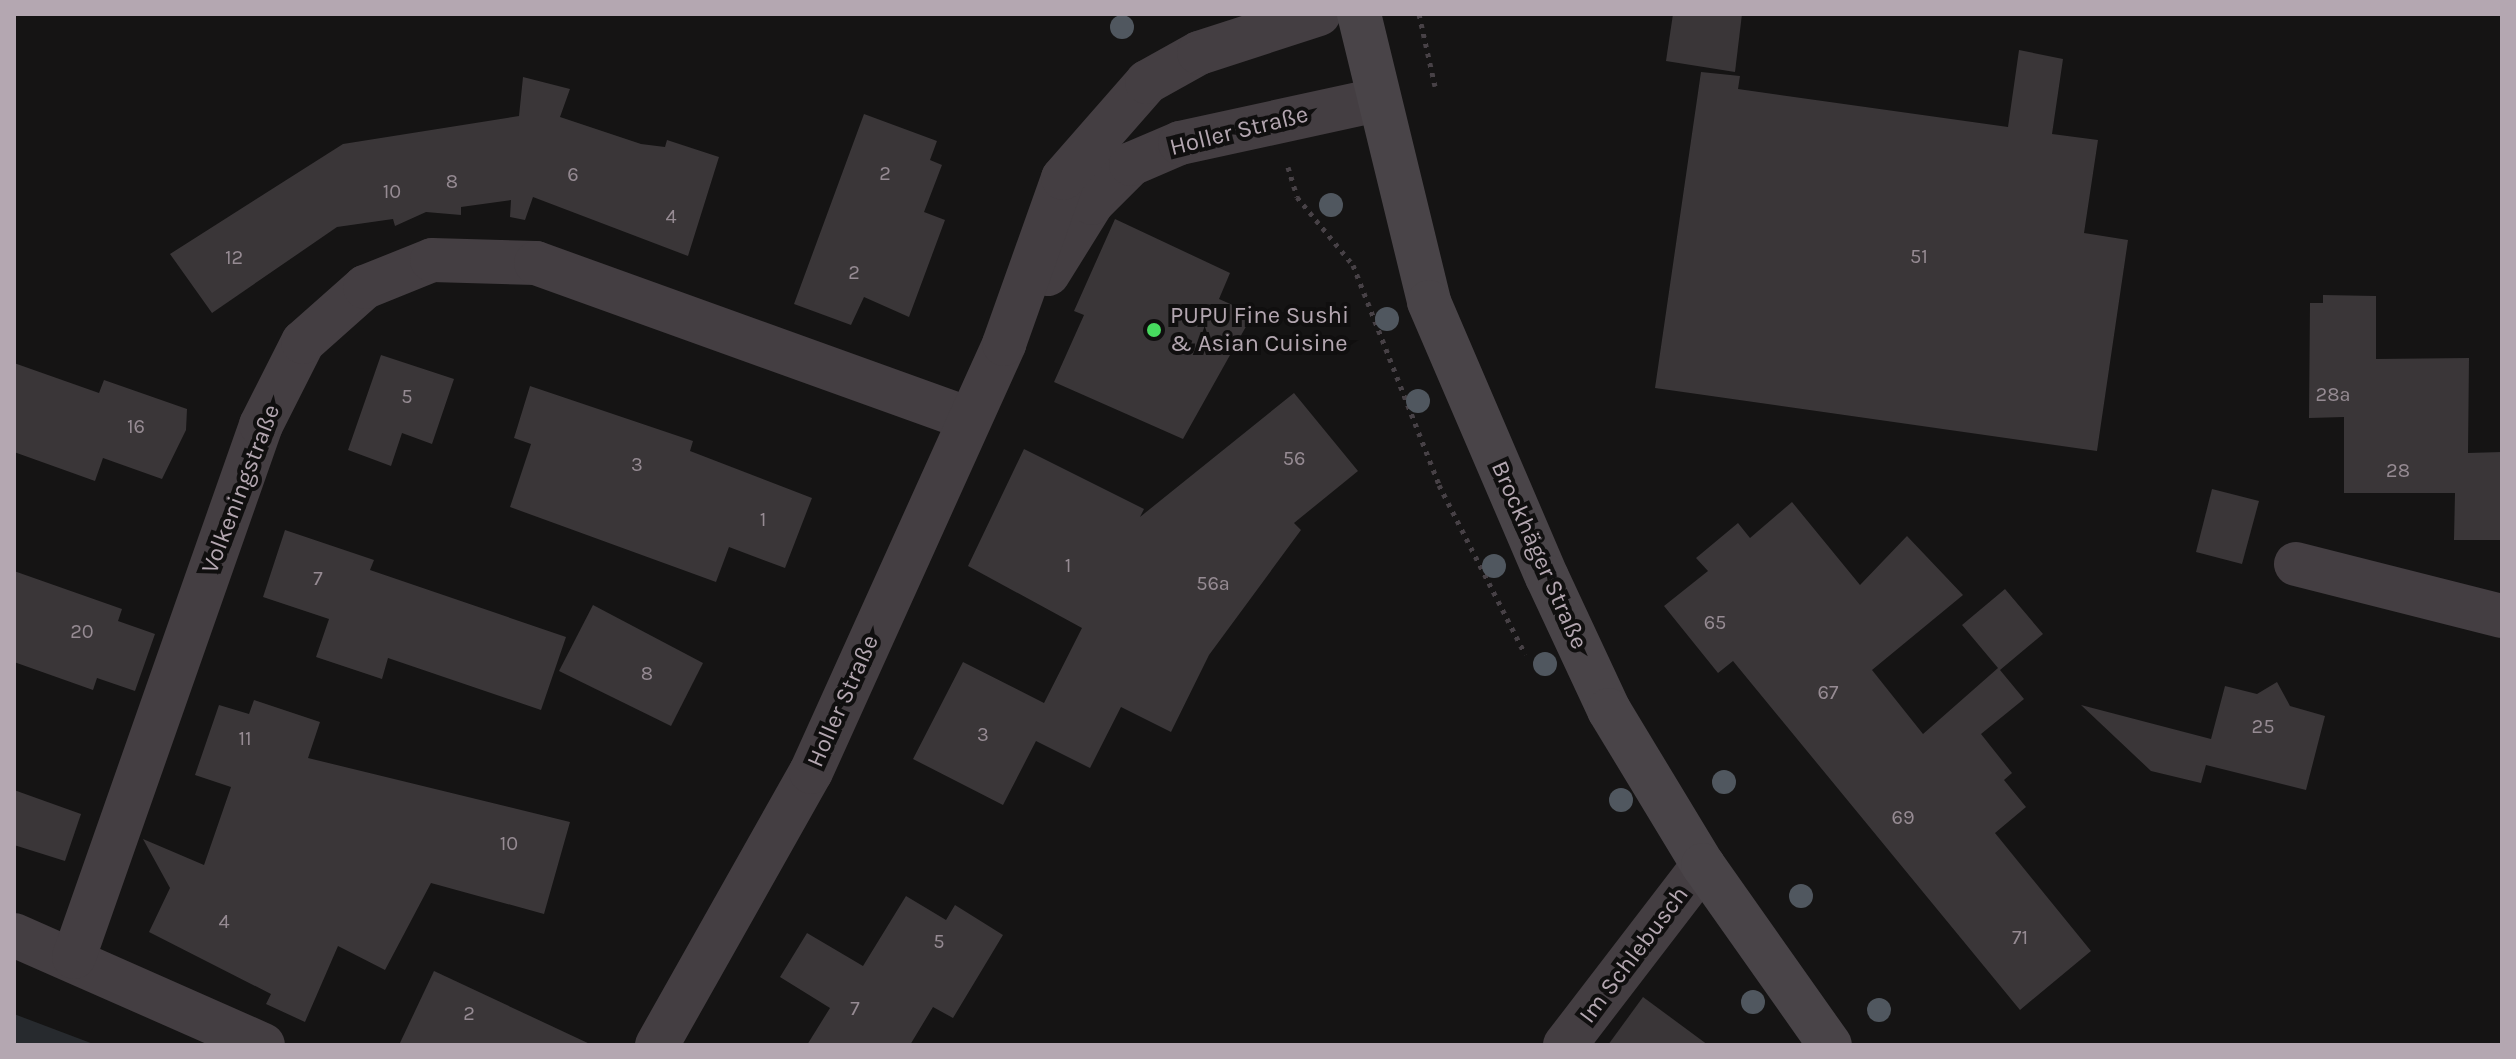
<!DOCTYPE html>
<html>
<head>
<meta charset="utf-8">
<style>
	body { margin:0 }
	#map { position:relative; width:2516px; height:1059px; overflow:hidden; background:#151414; font-family:Karla,sans-serif }
	div>[style] { position:absolute }
	[style*='--x'] { left:calc(var(--x)*1px); top:calc(var(--y)*1px); width:calc(var(--w)*1px); rotate:calc(var(--a)*1deg) }
	.green>* { inset:0; background:#272a2e }
	.building>* { inset:0; background:#3a3638 }
	.path>* { height:5px; margin-top:-2.5px; transform-origin:0; background:repeating-linear-gradient(90deg,#474146 0 4px,transparent 0 10px) }
	.minor>* { height:44px; margin:-22px; padding:0 22px; transform-origin:22px; border-radius:22px; background:#443e42 }
	.tertiary>* { height:44px; margin:-22px; padding:0 22px; transform-origin:22px; border-radius:22px; background:#443e42 }
	.secondary>* { height:44px; margin:-22px; padding:0 22px; transform-origin:22px; border-radius:22px; background:#494448 }
	.trees>* { width:24px; height:24px; margin:-12px; border-radius:50%; background:#50575f }
	.dots>* { width:22px; height:22px; translate:-50% -50%; box-sizing:border-box; border:4px solid #100f0f; border-radius:50% }
	span { translate:-50% -50%; white-space:nowrap; text-align:center; line-height:1.15; -webkit-text-stroke:8px #100f0f; paint-order:stroke }
	.number-label { font-size:20px; color:#968b93 }
	.number-label span { -webkit-text-stroke-width:0 }
	.street-label { font-size:24px; color:#b4a7b1 }
	.poi-label { font-size:24px; color:#b4a7b1 }
	.left { translate:0 -50%; text-align:left }
	.frame { position:absolute; inset:0; border:16px solid #b4a7b1; pointer-events:none }
</style>
</head>
<body>
<div id="map">
	<div class="green">
		<div style="clip-path:polygon(14px 1014px,96px 1045px,14px 1045px)"></div>
	</div>
	<div class="building">
		<div style="clip-path:polygon(1673px 14px,1742px 14px,1735px 72px,1666px 61px)"></div>
		<div style="clip-path:polygon(2019px 50px,2063px 59px,2052px 134px,2098px 140px,2084px 233px,2128px 240px,2097px 451px,1655px 388px,1701px 72px,1740px 76px,1738px 89px,2008px 127px)"></div>
		<div style="clip-path:polygon(523px 77px,570px 89px,560px 117px,641px 144px,665px 147px,667px 140px,719px 157px,688px 256px,533px 197px,525px 220px,510px 217px,511px 200px,461px 207px,461px 215px,426px 212px,395px 226px,393px 219px,337px 227px,212px 313px,170px 254px,343px 144px,519px 116px)"></div>
		<div style="clip-path:polygon(864px 114px,937px 141px,930px 160px,942px 165px,924px 212px,945px 220px,909px 317px,864px 297px,851px 325px,794px 304px)"></div>
		<div style="clip-path:polygon(1115px 219px,1230px 273px,1219px 299px,1253px 314px,1183px 439px,1054px 382px,1084px 315px,1074px 311px)"></div>
		<div style="clip-path:polygon(2323px 295px,2376px 296px,2376px 359px,2469px 358px,2468px 453px,2502px 452px,2502px 540px,2454px 540px,2455px 493px,2344px 493px,2344px 417px,2309px 418px,2310px 303px,2323px 303px)"></div>
		<div style="clip-path:polygon(381px 355px,454px 379px,432px 444px,402px 433px,391px 466px,348px 450px)"></div>
		<div style="clip-path:polygon(14px 363px,99px 393px,104px 380px,187px 409px,186px 430px,162px 479px,103px 458px,95px 481px,14px 452px)"></div>
		<div style="clip-path:polygon(530px 386px,693px 441px,690px 451px,812px 498px,785px 568px,729px 547px,716px 582px,510px 507px,531px 444px,514px 438px)"></div>
		<div style="clip-path:polygon(1294px 393px,1358px 471px,1294px 523px,1301px 530px,1209px 655px,1171px 732px,1121px 707px,1090px 768px,1036px 741px,1003px 805px,913px 759px,963px 662px,1044px 703px,1082px 628px,968px 566px,1024px 449px,1144px 509px,1140px 517px)"></div>
		<div style="clip-path:polygon(2212px 489px,2259px 501px,2242px 564px,2196px 552px)"></div>
		<div style="clip-path:polygon(1792px 502px,1860px 585px,1907px 536px,1963px 595px,1872px 670px,1923px 734px,1998px 668px,1962px 625px,2005px 589px,2043px 634px,2000px 670px,2024px 699px,1981px 734px,2012px 773px,2004px 780px,2026px 807px,1995px 833px,2091px 951px,2020px 1010px,1733px 661px,1718px 673px,1664px 606px,1708px 571px,1696px 558px,1738px 523px,1750px 538px)"></div>
		<div style="clip-path:polygon(285px 530px,374px 560px,370px 570px,566px 637px,541px 710px,388px 658px,382px 679px,316px 657px,329px 619px,263px 597px)"></div>
		<div style="clip-path:polygon(14px 571px,122px 609px,118px 621px,155px 634px,135px 691px,97px 678px,93px 690px,14px 662px)"></div>
		<div style="clip-path:polygon(593px 605px,703px 663px,671px 726px,559px 671px)"></div>
		<div style="clip-path:polygon(2277px 682px,2290px 706px,2325px 716px,2306px 790px,2206px 765px,2201px 783px,2151px 771px,2081px 705px,2211px 739px,2225px 686px,2257px 694px)"></div>
		<div style="clip-path:polygon(254px 700px,320px 722px,308px 758px,570px 822px,544px 914px,431px 883px,385px 970px,338px 946px,305px 1022px,266px 1004px,271px 994px,149px 932px,170px 888px,143px 839px,204px 865px,231px 787px,195px 775px,219px 705px,249px 714px)"></div>
		<div style="clip-path:polygon(14px 790px,81px 814px,65px 861px,14px 845px)"></div>
		<div style="clip-path:polygon(906px 896px,946px 920px,955px 905px,1003px 935px,953px 1018px,933px 1007px,910px 1045px,807px 1045px,830px 1008px,780px 977px,807px 933px,863px 966px)"></div>
		<div style="clip-path:polygon(434px 971px,592px 1045px,399px 1045px)"></div>
		<div style="clip-path:polygon(1643px 997px,1708px 1045px,1608px 1045px)"></div>
	</div>
	<div class="path">
		<div style="--x:1419;--y:14;--w:74;--a:77.5"></div>
		<div style="--x:1288;--y:167;--w:31;--a:73"></div>
		<div style="--x:1297;--y:197;--w:88;--a:50.5"></div>
		<div style="--x:1353;--y:265;--w:236;--a:68.6"></div>
		<div style="--x:1439;--y:485;--w:190;--a:63"></div>
	</div>
	<div class="minor">
		<div style="--x:2296;--y:564;--w:212;--a:14.2"></div>
		<div style="--x:14;--y:935;--w:272;--a:23.8"></div>
		<div style="--x:74;--y:957;--w:564;--a:-70.63"></div>
		<div style="--x:261;--y:425;--w:93;--a:-63.2"></div>
		<div style="--x:303;--y:342;--w:83;--a:-41.6"></div>
		<div style="--x:365;--y:287;--w:72;--a:-21.9"></div>
		<div style="--x:432;--y:260;--w:104;--a:1.7"></div>
		<div style="--x:536;--y:263;--w:461;--a:19.8"></div>
		<div style="--x:1565;--y:1045;--w:227;--a:-52.5"></div>
	</div>
	<div class="tertiary">
		<div style="--x:1048;--y:274;--w:84;--a:-58.2"></div>
		<div style="--x:1092;--y:203;--w:55;--a:-45"></div>
		<div style="--x:1131;--y:164;--w:53;--a:-23.2"></div>
		<div style="--x:1180;--y:143;--w:203;--a:-12.3"></div>
		<div style="--x:657;--y:1045;--w:313;--a:-60.6"></div>
		<div style="--x:811;--y:772;--w:470;--a:-65.7"></div>
		<div style="--x:1004;--y:344;--w:176;--a:-70.4"></div>
		<div style="--x:1063;--y:178;--w:128;--a:-48.8"></div>
		<div style="--x:1147;--y:82;--w:60;--a:-29.1"></div>
		<div style="--x:1199;--y:53;--w:126;--a:-18"></div>
	</div>
	<div class="secondary">
		<div style="--x:1359;--y:14;--w:296;--a:76.3"></div>
		<div style="--x:1429;--y:302;--w:299;--a:66.8"></div>
		<div style="--x:1547;--y:577;--w:147;--a:65"></div>
		<div style="--x:1609;--y:710;--w:181;--a:58.8"></div>
		<div style="--x:1703;--y:865;--w:220;--a:54.8"></div>
	</div>
	<div class="trees">
		<div style="left:1122px;top:27px"></div>
		<div style="left:1331px;top:205px"></div>
		<div style="left:1387px;top:319px"></div>
		<div style="left:1418px;top:401px"></div>
		<div style="left:1494px;top:566px"></div>
		<div style="left:1545px;top:664px"></div>
		<div style="left:1724px;top:782px"></div>
		<div style="left:1621px;top:800px"></div>
		<div style="left:1801px;top:896px"></div>
		<div style="left:1753px;top:1002px"></div>
		<div style="left:1879px;top:1010px"></div>
	</div>
	<div class="dots">
		<div style="left:1154px;top:330px;background:#47da5f"></div>
	</div>
	<div class="number-label">
		<span style="left:885px;top:173px">2</span>
		<span style="left:573px;top:174px">6</span>
		<span style="left:452px;top:181px">8</span>
		<span style="left:392px;top:191px">10</span>
		<span style="left:671px;top:216px">4</span>
		<span style="left:1919px;top:256px">51</span>
		<span style="left:234px;top:257px">12</span>
		<span style="left:854px;top:272px">2</span>
		<span style="left:2333px;top:394px">28a</span>
		<span style="left:407px;top:396px">5</span>
		<span style="left:136px;top:426px">16</span>
		<span style="left:1294px;top:458px">56</span>
		<span style="left:637px;top:464px">3</span>
		<span style="left:2398px;top:470px">28</span>
		<span style="left:763px;top:519px">1</span>
		<span style="left:1068px;top:565px">1</span>
		<span style="left:318px;top:578px">7</span>
		<span style="left:1213px;top:583px">56a</span>
		<span style="left:1715px;top:622px">65</span>
		<span style="left:82px;top:631px">20</span>
		<span style="left:647px;top:673px">8</span>
		<span style="left:1828px;top:692px">67</span>
		<span style="left:2263px;top:726px">25</span>
		<span style="left:983px;top:734px">3</span>
		<span style="left:245px;top:738px">11</span>
		<span style="left:1903px;top:817px">69</span>
		<span style="left:509px;top:843px">10</span>
		<span style="left:224px;top:921px">4</span>
		<span style="left:2020px;top:937px">71</span>
		<span style="left:939px;top:941px">5</span>
		<span style="left:855px;top:1008px">7</span>
		<span style="left:469px;top:1013px">2</span>
	</div>
	<div class="street-label">
		<span style="left:1239px;top:131px;rotate:-14deg">Holler Straße</span>
		<span style="left:241px;top:489px;rotate:-69deg">Volkeningstraße</span>
		<span style="left:1539px;top:555px;rotate:66deg">Brockhäger Straße</span>
		<span style="left:843px;top:701px;rotate:-66deg">Holler Straße</span>
		<span style="left:1634px;top:955px;rotate:-53deg">Im Schlebusch</span>
	</div>
	<div class="poi-label">
		<span class="left" style="left:1170px;top:330px">PUPU Fine Sushi<br>&amp; Asian Cuisine</span>
	</div>
	<div class="frame"></div>
</div>
</body>
</html>
